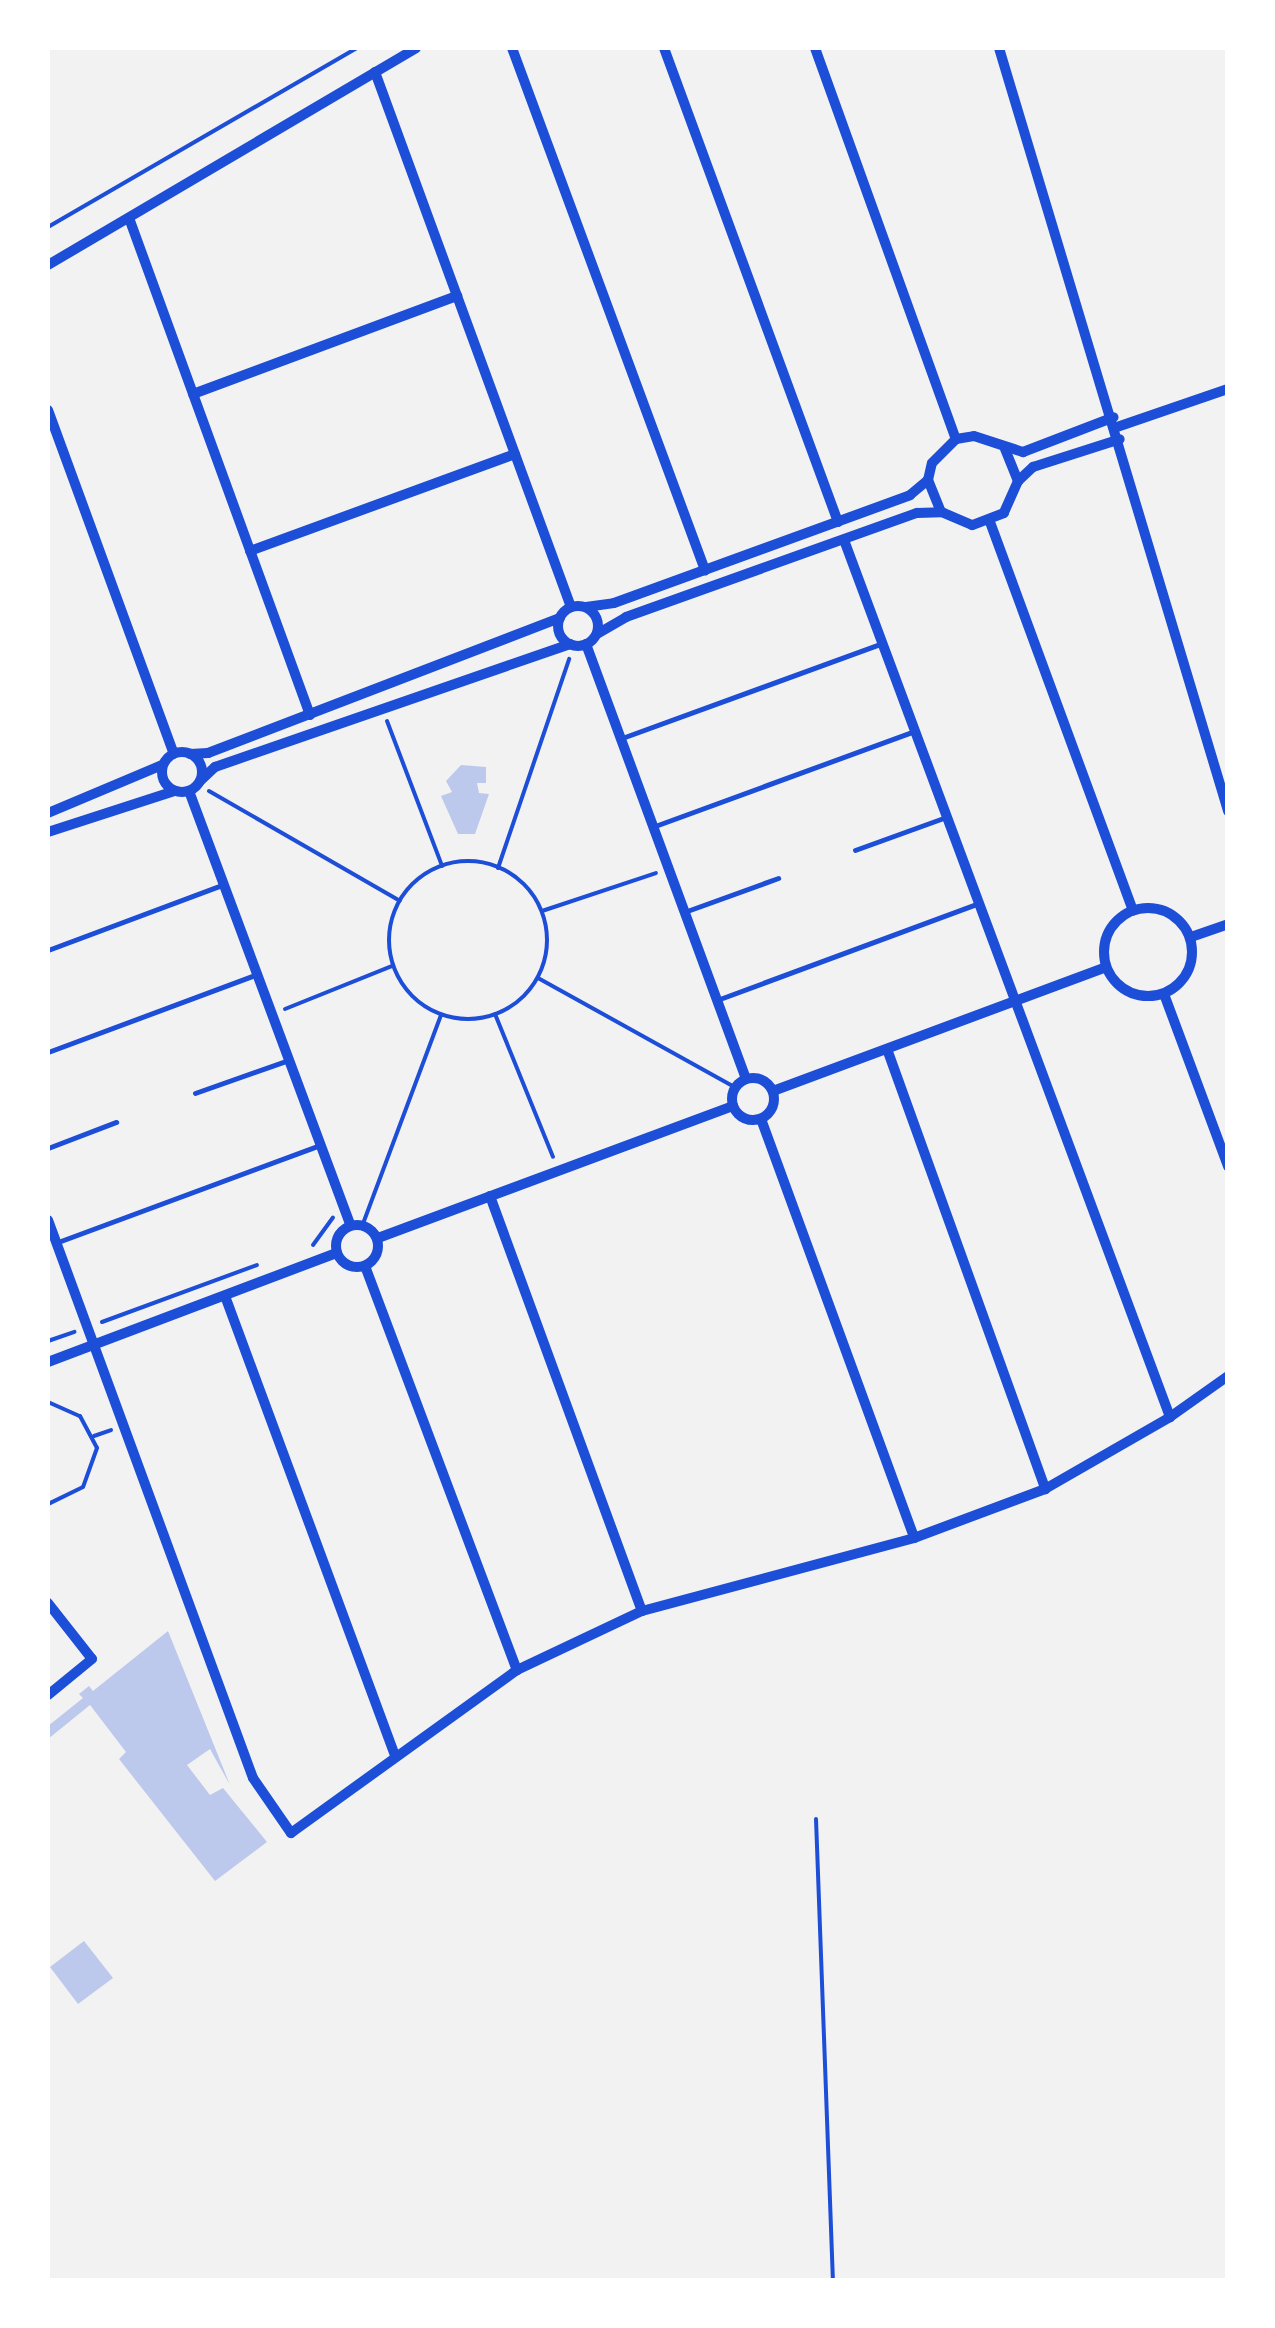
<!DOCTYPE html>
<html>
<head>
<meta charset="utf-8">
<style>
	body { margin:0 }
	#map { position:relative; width:1275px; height:2328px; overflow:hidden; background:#f2f2f2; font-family:Quicksand,sans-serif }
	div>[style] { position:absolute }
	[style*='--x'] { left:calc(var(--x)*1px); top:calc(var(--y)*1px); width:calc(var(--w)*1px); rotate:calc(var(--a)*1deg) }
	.building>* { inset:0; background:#bdc9ec }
	.path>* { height:4px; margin:-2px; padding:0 2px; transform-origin:2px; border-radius:2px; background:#1d4ed8 }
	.path>.ring { margin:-2px; padding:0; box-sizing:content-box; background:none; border:4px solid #1d4ed8; border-radius:50% }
	.service>* { height:5px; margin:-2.5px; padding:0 2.5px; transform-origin:2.5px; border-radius:2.5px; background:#1d4ed8 }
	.minor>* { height:10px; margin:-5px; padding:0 5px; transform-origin:5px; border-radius:5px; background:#1d4ed8 }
	.minor>.ring { margin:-5px; padding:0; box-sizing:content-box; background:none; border:10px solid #1d4ed8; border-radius:50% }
	span { translate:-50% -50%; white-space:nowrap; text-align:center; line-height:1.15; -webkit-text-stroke:8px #fff; paint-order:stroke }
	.frame { position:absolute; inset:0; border:50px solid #fff; pointer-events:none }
</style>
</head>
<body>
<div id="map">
	<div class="building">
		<div style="clip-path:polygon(461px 765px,486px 767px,486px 783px,477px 783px,479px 793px,489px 794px,475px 834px,458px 834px,441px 796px,452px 792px,446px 781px)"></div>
		<div style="clip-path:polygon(168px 1631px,230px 1785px,210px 1749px,187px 1765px,210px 1795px,223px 1788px,267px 1842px,215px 1881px,119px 1759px,126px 1752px,90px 1705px,48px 1739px,48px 1726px,83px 1698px,79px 1694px,89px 1686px,93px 1691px)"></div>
		<div style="clip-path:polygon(84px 1941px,113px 1978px,78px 2004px,50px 1967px)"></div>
	</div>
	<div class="path">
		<div style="--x:48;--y:227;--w:357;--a:-30.1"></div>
		<div style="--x:387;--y:721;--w:155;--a:69.2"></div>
		<div style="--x:209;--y:791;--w:220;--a:29.9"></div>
		<div class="ring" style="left:389px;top:861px;width:154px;height:154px"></div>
		<div style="--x:498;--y:868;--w:221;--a:-71.2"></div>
		<div style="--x:542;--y:911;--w:120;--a:-18.4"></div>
		<div style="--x:538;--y:978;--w:221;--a:29"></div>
		<div style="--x:285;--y:1009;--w:115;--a:-21.9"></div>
		<div style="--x:495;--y:1014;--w:154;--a:67.9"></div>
		<div style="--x:364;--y:1221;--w:220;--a:-69.5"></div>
		<div style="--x:313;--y:1245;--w:34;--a:-54"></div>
		<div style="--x:102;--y:1322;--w:165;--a:-20.2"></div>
		<div style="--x:48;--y:1341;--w:28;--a:-19"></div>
		<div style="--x:48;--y:1402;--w:35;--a:24"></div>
		<div style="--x:80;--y:1416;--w:36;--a:62"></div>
		<div style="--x:97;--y:1448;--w:41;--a:109.7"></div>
		<div style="--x:83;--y:1487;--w:39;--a:154"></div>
		<div style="--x:94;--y:1436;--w:18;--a:-19"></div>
		<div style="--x:48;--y:1649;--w:5;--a:90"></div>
		<div style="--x:816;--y:1819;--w:461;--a:87.9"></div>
	</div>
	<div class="service">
		<div style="--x:622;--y:738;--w:275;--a:-20"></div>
		<div style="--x:655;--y:826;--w:274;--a:-20.1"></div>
		<div style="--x:855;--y:850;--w:97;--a:-19.9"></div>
		<div style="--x:687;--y:911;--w:97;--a:-19.9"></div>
		<div style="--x:48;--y:950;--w:186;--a:-20.5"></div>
		<div style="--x:717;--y:1000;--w:277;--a:-20.3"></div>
		<div style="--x:48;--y:1052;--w:221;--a:-20.4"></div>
		<div style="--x:195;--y:1093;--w:96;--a:-19.4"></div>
		<div style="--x:48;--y:1148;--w:73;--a:-20.9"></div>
		<div style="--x:58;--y:1242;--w:277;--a:-20.3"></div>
	</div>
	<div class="minor">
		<div style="--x:512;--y:48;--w:557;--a:69.71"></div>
		<div style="--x:664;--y:48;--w:505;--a:69.84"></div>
		<div style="--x:815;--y:48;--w:416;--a:70.2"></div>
		<div style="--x:999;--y:48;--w:797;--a:73.29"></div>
		<div style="--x:375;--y:72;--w:570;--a:69.88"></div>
		<div style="--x:129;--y:218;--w:529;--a:69.99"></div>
		<div style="--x:48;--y:265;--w:427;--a:-30.5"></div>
		<div style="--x:193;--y:394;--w:282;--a:-20.4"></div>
		<div style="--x:48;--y:410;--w:366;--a:69.9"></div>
		<div style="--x:1117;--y:427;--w:117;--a:-18.9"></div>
		<div style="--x:1005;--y:449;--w:35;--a:68"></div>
		<div style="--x:1018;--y:481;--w:35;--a:114"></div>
		<div style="--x:1004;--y:513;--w:34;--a:159"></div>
		<div style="--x:972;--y:525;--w:34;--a:-157"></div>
		<div style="--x:941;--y:512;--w:35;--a:-112"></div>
		<div style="--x:928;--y:480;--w:17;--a:-77"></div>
		<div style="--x:932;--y:463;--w:34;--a:-45"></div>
		<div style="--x:956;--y:439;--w:18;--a:-9"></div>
		<div style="--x:974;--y:436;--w:52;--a:18.1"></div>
		<div style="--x:1023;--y:452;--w:97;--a:-21"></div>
		<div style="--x:1018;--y:481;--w:21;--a:-43"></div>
		<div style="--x:1033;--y:467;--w:91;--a:-17.8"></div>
		<div style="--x:990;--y:522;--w:414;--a:69.8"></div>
		<div style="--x:844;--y:540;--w:936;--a:69.61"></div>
		<div style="--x:250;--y:551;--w:282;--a:-20.1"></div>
		<div class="ring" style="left:558px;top:606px;width:30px;height:30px"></div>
		<div style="--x:586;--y:607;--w:28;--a:-8"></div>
		<div style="--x:614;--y:603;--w:315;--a:-20"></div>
		<div style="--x:910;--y:495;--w:23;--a:-40"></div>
		<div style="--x:597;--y:634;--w:34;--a:-30"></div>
		<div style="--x:626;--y:617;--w:309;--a:-19.7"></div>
		<div style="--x:917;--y:513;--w:24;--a:-2"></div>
		<div style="--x:586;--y:644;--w:463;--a:69.8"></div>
		<div class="ring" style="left:162px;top:752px;width:30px;height:30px"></div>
		<div style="--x:190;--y:754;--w:18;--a:-3"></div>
		<div style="--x:208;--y:753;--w:377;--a:-21"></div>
		<div style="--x:200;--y:781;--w:21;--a:-43"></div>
		<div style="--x:215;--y:767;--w:376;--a:-19.1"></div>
		<div style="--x:189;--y:791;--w:463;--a:69.6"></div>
		<div style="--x:48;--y:813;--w:124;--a:-22.8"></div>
		<div style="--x:48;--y:832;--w:133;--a:-18"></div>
		<div class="ring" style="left:1104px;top:908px;width:78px;height:78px"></div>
		<div style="--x:1191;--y:937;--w:39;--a:-19"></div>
		<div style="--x:1164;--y:994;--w:184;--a:69.6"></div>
		<div style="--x:887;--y:1049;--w:468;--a:70.2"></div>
		<div class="ring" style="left:732px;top:1078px;width:32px;height:32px"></div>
		<div style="--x:773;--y:1091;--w:355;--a:-20.4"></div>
		<div style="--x:761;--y:1119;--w:446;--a:69.9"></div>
		<div style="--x:490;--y:1196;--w:442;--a:69.9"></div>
		<div style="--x:48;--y:1220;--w:594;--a:69.83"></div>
		<div style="--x:253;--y:1778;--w:67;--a:55.4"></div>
		<div style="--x:291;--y:1833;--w:279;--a:-35.8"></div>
		<div style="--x:517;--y:1670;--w:138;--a:-25.3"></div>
		<div style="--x:642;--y:1611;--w:282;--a:-15"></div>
		<div style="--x:914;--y:1538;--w:140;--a:-20.5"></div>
		<div style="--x:1045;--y:1489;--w:144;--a:-29.9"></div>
		<div style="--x:1170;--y:1417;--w:71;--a:-35.3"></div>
		<div class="ring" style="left:336px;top:1225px;width:32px;height:32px"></div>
		<div style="--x:378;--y:1238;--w:379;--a:-20.4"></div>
		<div style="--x:365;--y:1266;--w:432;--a:69.4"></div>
		<div style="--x:225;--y:1296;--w:489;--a:69.7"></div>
		<div style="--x:48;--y:1362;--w:309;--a:-20.7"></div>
		<div style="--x:48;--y:1603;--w:71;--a:51.8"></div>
		<div style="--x:92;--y:1659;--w:57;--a:140.7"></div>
	</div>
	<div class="frame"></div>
</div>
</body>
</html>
